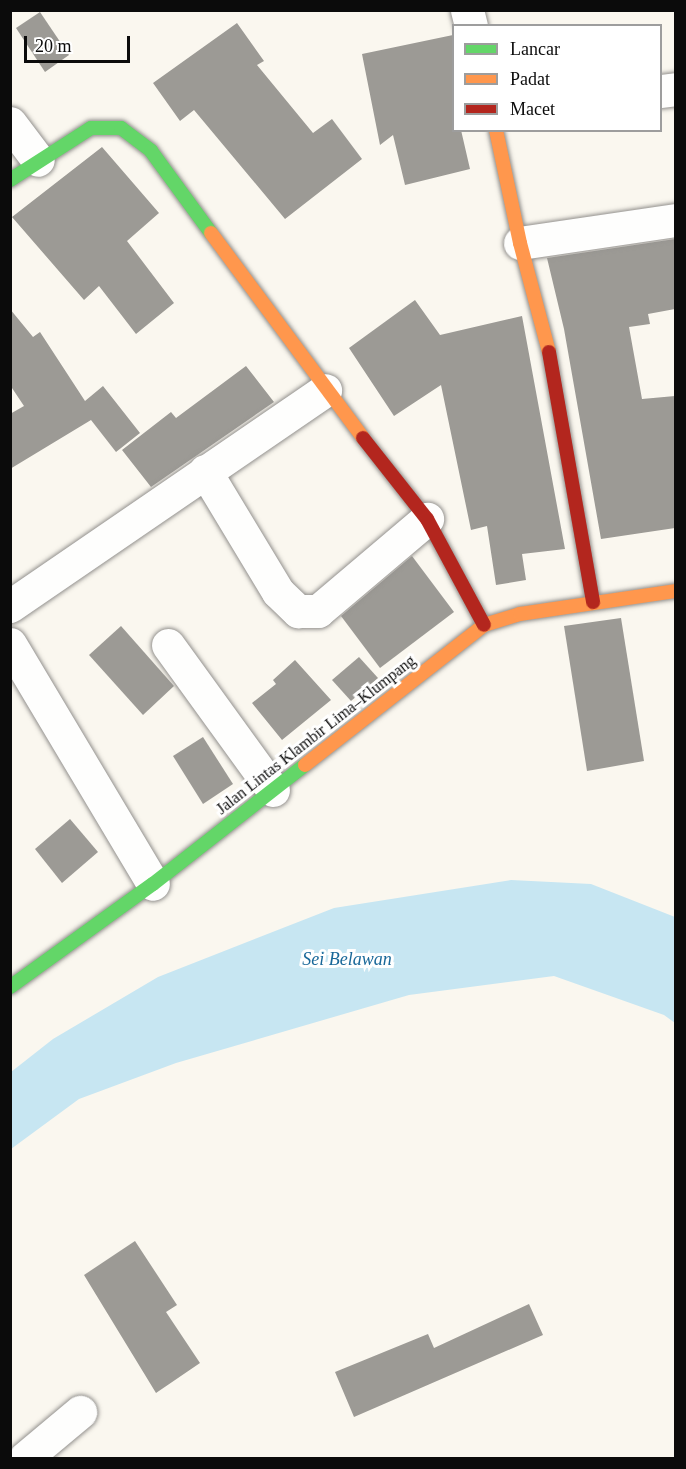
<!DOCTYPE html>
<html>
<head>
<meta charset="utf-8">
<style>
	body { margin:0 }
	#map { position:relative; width:686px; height:1469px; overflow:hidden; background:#faf7ef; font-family:Georgia,serif }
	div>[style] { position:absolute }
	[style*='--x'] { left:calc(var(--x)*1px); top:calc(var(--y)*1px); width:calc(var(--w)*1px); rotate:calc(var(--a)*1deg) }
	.water>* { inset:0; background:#c7e6f2 }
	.building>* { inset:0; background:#9c9a95 }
	.roads { filter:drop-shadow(0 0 2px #93918e) drop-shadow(0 0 2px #93918e) }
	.street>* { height:33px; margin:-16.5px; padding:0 16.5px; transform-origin:16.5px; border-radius:16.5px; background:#fefefd }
	.fast>* { height:14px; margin:-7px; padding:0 7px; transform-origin:7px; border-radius:7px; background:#63d668 }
	.slow>* { height:14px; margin:-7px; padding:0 7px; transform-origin:7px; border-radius:7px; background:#ff974d }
	.jam>* { height:14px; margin:-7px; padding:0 7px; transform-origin:7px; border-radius:7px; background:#b3261e }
	span { translate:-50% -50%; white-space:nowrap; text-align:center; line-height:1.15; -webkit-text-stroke:6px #fff; paint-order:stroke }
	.street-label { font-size:16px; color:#0b0b0b }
	.water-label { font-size:18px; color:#196899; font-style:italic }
	.frame { position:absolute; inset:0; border:12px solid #0b0b0b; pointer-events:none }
	.legend { position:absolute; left:452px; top:24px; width:210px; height:108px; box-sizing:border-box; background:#fff; border:2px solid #9d9d9d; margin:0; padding:8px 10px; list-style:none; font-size:18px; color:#0b0b0b }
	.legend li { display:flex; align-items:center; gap:12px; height:30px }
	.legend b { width:30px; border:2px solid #9d9d9d }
	.scale { position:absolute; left:24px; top:36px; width:106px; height:27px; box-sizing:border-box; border:3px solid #0b0b0b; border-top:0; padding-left:8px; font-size:18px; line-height:21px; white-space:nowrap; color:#0b0b0b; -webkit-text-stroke:4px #fff; paint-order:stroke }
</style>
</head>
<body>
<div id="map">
	<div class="water">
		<div style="clip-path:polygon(511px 880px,591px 884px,675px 917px,675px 1023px,664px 1015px,554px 976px,409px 995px,176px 1063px,79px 1099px,11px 1149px,11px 1072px,53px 1039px,158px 977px,334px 908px)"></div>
	</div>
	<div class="building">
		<div style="clip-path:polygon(40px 12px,69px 55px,45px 72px,16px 28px)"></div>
		<div style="clip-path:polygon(237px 23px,264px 61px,257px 65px,313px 133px,332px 119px,362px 159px,285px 219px,194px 110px,180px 121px,153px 83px)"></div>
		<div style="clip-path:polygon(453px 35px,453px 130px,461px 130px,470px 169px,405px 185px,393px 135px,380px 145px,362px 54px)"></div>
		<div style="clip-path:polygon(102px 147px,159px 213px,127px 241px,174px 303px,136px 334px,99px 286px,84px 300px,12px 217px)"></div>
		<div style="clip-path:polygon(675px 239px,675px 309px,648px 314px,650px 324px,629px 327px,642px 399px,675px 396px,675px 528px,601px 539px,564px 329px,547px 258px)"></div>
		<div style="clip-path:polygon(415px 300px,440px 335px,522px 316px,565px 549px,522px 554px,526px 580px,496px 585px,487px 526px,471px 530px,441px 385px,394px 416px,349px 348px)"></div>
		<div style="clip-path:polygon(10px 309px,33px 337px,40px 332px,85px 401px,103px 386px,140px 433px,116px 452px,91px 420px,10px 469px,10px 414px,24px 406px,10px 385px)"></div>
		<div style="clip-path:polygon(246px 366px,274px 402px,151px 487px,122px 450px,171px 412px,176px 418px)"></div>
		<div style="clip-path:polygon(412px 556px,454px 612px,380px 668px,341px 616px)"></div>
		<div style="clip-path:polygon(621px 618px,644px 761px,587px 771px,564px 626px)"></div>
		<div style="clip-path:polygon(121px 626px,174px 686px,143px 715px,89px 655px)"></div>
		<div style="clip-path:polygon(359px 657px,378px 678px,351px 701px,332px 680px)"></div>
		<div style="clip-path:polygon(295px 660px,331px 700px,282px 740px,252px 703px,276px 684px,273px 680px)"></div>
		<div style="clip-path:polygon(203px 737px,233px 784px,203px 804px,173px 756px)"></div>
		<div style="clip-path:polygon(70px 819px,98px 852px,62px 883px,35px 849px)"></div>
		<div style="clip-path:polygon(135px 1241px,177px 1305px,166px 1312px,200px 1363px,156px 1393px,84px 1275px)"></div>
		<div style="clip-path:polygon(529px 1304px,543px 1335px,354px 1417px,335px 1372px,428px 1334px,434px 1348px)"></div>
	</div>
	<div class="roads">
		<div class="street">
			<div style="--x:467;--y:10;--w:16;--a:76"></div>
			<div style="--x:660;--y:91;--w:16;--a:-7"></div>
			<div style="--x:10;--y:123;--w:46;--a:52.9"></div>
			<div style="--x:520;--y:243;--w:158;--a:-8.4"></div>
			<div style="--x:205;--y:471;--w:141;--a:58.9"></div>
			<div style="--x:278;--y:592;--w:28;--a:44"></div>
			<div style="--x:298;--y:611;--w:20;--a:0"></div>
			<div style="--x:318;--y:611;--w:143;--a:-40.2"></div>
			<div style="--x:10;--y:606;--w:382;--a:-34.4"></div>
			<div style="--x:10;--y:644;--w:279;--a:59.2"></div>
			<div style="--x:168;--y:645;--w:179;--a:54.1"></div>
			<div style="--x:25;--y:1458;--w:72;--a:-39.9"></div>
		</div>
		<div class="fast">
			<div style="--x:10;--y:180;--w:96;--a:-32.7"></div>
			<div style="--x:91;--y:128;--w:30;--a:0"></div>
			<div style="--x:121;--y:128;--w:38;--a:37"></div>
			<div style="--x:151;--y:151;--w:102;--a:53.8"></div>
			<div style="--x:10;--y:987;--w:176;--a:-35.8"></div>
			<div style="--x:153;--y:884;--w:193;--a:-38.1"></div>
		</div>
		<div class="slow">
			<div style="--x:496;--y:130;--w:116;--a:78"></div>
			<div style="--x:520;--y:243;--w:113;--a:75.1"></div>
			<div style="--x:211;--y:233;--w:255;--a:53.4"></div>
			<div style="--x:305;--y:765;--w:227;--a:-38"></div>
			<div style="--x:484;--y:625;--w:38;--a:-17"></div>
			<div style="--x:520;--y:614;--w:158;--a:-8.4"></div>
		</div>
		<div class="jam">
			<div style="--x:549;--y:352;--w:254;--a:80"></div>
			<div style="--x:363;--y:438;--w:103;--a:51.7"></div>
			<div style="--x:427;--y:519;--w:120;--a:61.7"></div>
		</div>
	</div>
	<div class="street-label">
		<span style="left:316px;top:735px;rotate:-38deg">Jalan Lintas Klambir Lima–Klumpang</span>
	</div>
	<div class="water-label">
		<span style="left:347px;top:959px">Sei Belawan</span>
	</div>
	<div class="frame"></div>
	<ul class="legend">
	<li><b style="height:8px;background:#63d668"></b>Lancar</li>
	<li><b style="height:8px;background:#ff974d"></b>Padat</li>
	<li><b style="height:8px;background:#b3261e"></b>Macet</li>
	</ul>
	<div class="scale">20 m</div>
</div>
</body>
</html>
